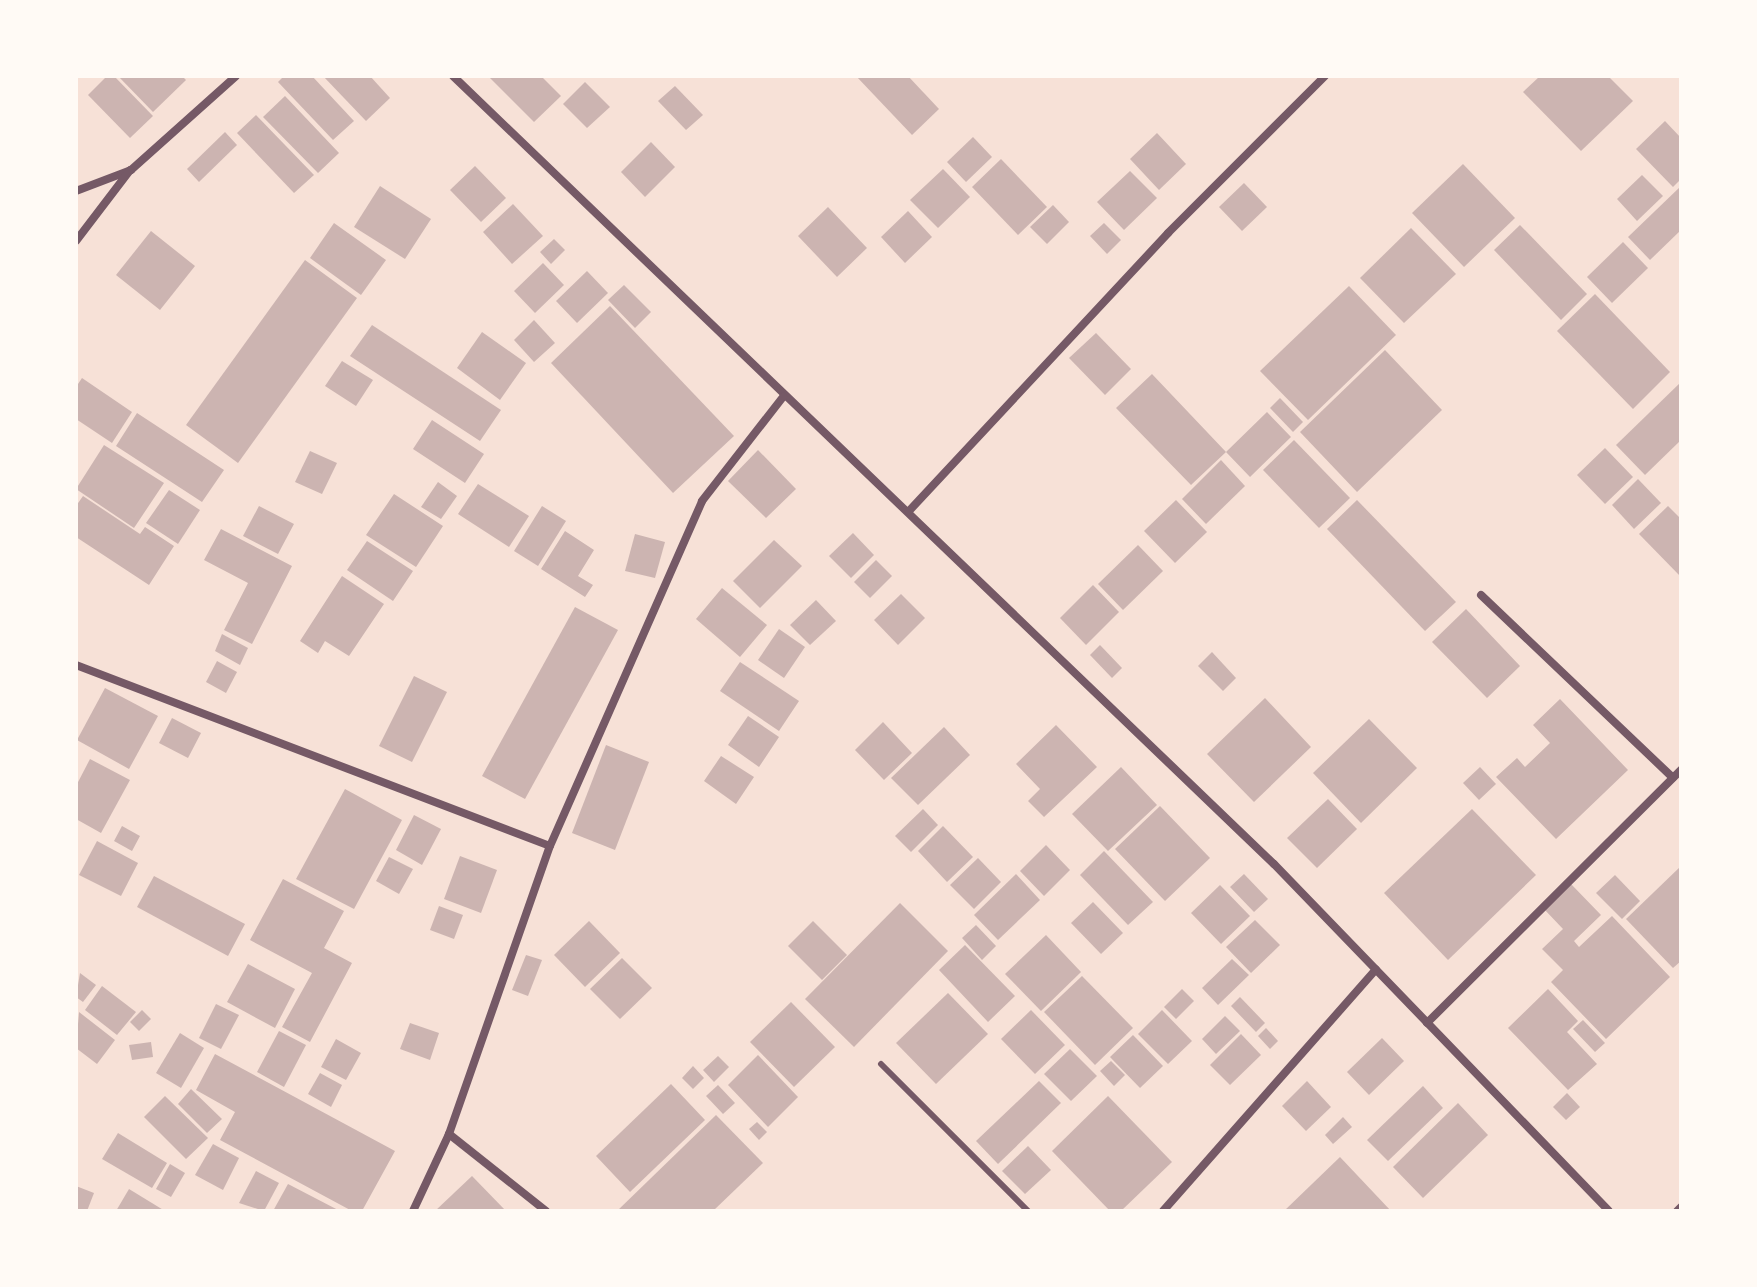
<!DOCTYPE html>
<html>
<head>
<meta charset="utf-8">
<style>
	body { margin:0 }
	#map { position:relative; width:1757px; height:1287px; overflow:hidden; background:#f7e1d7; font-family:Georgia,serif }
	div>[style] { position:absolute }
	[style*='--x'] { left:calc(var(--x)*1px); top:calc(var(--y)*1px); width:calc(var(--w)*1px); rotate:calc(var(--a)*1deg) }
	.building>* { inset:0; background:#ccb4b1 }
	.service>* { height:6px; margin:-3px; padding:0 3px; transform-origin:3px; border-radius:3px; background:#755966 }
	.minor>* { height:8px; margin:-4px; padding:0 4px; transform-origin:4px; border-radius:4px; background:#755966 }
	span { translate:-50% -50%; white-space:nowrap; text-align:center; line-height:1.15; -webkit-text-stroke:8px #fffaf5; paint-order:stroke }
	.frame { position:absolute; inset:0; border:78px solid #fffaf5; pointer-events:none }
</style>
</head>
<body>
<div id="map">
	<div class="building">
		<div style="clip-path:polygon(107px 76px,114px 76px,153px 116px,130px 138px,88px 95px)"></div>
		<div style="clip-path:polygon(118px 76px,182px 76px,186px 80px,153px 112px)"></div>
		<div style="clip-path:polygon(284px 76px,312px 76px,354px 121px,333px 140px,278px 82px)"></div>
		<div style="clip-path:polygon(323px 76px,370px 76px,390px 98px,366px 121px)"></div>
		<div style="clip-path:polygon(488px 76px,541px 76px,561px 96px,534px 122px)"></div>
		<div style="clip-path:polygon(856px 76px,908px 76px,939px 109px,912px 135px)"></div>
		<div style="clip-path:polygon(1540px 76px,1608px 76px,1633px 101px,1581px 151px,1523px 92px)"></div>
		<div style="clip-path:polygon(585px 82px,610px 107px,587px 128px,563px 104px)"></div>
		<div style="clip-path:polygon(675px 86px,703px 115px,686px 130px,658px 101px)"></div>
		<div style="clip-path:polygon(285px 96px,339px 153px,318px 173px,263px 117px)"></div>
		<div style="clip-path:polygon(256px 115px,314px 175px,294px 193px,237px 133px)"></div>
		<div style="clip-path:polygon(1665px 121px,1681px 138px,1681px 179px,1673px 187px,1636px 149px)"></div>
		<div style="clip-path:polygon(225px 132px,237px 145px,199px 182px,187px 169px)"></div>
		<div style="clip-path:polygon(1157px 133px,1186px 164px,1159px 190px,1130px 159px)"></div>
		<div style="clip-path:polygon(973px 137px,992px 157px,966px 182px,947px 162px)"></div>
		<div style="clip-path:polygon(651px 142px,675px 167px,645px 197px,621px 172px)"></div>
		<div style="clip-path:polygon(1001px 159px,1047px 207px,1018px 235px,972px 187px)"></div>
		<div style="clip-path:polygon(1463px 164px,1515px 218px,1464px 267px,1412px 213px)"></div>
		<div style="clip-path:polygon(475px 166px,506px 198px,481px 222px,450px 190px)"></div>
		<div style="clip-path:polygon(943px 169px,970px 197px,938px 228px,910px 200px)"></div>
		<div style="clip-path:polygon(1130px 171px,1157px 198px,1124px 230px,1097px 202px)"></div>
		<div style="clip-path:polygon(1642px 175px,1663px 196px,1637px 221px,1617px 199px)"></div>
		<div style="clip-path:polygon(1244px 183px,1267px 207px,1242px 231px,1219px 207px)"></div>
		<div style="clip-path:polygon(380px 186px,431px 219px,405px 259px,354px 227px)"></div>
		<div style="clip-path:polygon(1681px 186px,1681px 230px,1650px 260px,1628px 237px)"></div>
		<div style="clip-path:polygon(513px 204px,543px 236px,512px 264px,483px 232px)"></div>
		<div style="clip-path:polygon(1053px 205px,1069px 222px,1047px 244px,1030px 227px)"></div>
		<div style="clip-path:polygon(828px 207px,867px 248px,837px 277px,798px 236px)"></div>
		<div style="clip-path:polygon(908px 211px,932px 237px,905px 263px,881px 237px)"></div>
		<div style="clip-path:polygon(334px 223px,386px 260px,361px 295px,310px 258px)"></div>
		<div style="clip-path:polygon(1104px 223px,1121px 240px,1107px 254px,1090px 236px)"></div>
		<div style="clip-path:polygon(1520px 225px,1587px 294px,1561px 320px,1494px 250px)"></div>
		<div style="clip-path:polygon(1411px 228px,1456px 274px,1404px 323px,1360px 278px)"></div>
		<div style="clip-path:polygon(151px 231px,195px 266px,160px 310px,116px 275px)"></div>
		<div style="clip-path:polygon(554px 239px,565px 250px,551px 264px,540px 252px)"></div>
		<div style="clip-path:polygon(1623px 242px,1648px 268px,1612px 303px,1587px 277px)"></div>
		<div style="clip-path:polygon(305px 260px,357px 298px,238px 463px,186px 425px)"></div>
		<div style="clip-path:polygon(543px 263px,564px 285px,535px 313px,514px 291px)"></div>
		<div style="clip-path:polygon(587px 271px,608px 293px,577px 323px,556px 301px)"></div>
		<div style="clip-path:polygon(624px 285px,651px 312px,635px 328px,608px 300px)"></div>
		<div style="clip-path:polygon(1349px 286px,1396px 335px,1308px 420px,1260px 371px)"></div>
		<div style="clip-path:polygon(1595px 294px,1670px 372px,1633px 409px,1557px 331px)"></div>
		<div style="clip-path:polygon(610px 306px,734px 436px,673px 493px,551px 363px)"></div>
		<div style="clip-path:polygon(534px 320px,555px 343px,534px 362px,514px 340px)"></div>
		<div style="clip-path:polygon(372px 325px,501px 410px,480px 441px,350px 356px)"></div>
		<div style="clip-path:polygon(482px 332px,526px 363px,500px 400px,457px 368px)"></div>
		<div style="clip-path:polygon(1096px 333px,1131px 369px,1105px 395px,1069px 358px)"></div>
		<div style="clip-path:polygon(1385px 350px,1442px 410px,1357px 492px,1300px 432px)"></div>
		<div style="clip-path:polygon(342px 361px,373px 380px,356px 406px,325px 386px)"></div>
		<div style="clip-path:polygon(1152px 374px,1226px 452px,1267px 412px,1291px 437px,1250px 477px,1226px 452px,1191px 485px,1116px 408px)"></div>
		<div style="clip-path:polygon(82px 378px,132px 412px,112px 443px,76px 419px,76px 387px)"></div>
		<div style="clip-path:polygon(1681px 382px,1681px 440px,1645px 475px,1616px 445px)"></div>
		<div style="clip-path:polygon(1280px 398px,1303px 422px,1293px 432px,1270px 408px)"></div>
		<div style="clip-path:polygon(137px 413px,224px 470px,202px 502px,116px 446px)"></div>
		<div style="clip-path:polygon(432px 420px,484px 454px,465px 483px,413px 449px)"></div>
		<div style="clip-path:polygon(1294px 440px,1350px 498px,1319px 528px,1263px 470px)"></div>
		<div style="clip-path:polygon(104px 445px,164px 483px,134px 528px,76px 489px)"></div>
		<div style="clip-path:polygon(1605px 448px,1633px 477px,1605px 504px,1577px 475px)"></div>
		<div style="clip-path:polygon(758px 450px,796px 489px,766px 518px,728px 481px)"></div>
		<div style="clip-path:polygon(310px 451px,337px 463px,322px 494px,295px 482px)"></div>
		<div style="clip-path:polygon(1221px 460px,1245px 486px,1206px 524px,1182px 499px)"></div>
		<div style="clip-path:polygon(1638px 479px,1661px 503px,1634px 529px,1612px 505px)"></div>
		<div style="clip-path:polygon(438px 482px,457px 496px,441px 519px,421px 507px)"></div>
		<div style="clip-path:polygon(478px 484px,529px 516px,509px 547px,458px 514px)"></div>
		<div style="clip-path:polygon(169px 490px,200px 510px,178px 544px,146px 523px)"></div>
		<div style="clip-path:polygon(394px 494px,443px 526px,416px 567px,366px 535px)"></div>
		<div style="clip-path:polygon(83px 496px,140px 534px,145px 527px,174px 546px,149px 585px,76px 537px,76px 506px)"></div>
		<div style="clip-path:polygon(1176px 500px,1207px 532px,1175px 563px,1144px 531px)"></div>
		<div style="clip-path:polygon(1357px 500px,1456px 602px,1425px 631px,1327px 529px)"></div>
		<div style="clip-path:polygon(259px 506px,294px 524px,278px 554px,243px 536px)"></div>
		<div style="clip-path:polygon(542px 506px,566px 521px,538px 566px,514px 551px)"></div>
		<div style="clip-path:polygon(1668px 506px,1681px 519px,1681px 577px,1639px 534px)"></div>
		<div style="clip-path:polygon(221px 529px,292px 566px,252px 644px,224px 630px,248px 583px,204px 560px)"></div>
		<div style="clip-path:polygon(565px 531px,594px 550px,578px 576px,593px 585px,585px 597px,541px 569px)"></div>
		<div style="clip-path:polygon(853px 533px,874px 555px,851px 578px,829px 556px)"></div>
		<div style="clip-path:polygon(635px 534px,665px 542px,655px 578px,625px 571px)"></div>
		<div style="clip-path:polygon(774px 540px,802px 566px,760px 608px,733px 581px)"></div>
		<div style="clip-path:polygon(367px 541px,413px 571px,393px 601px,347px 570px)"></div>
		<div style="clip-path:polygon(1138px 545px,1163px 571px,1123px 610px,1098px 584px)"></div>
		<div style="clip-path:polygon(876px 560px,892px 576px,870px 598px,854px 582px)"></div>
		<div style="clip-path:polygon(342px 576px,384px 604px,349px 656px,325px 641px,318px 653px,300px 641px)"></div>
		<div style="clip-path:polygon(1093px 585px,1119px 612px,1086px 645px,1060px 618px)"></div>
		<div style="clip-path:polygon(722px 588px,767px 625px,740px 657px,696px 619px)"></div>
		<div style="clip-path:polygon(901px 594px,925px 618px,898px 645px,874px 620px)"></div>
		<div style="clip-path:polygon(816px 600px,836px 621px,810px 645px,790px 625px)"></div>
		<div style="clip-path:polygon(575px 607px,618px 630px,525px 799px,482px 776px)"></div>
		<div style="clip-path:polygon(1466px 609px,1520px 666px,1487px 698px,1432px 642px)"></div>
		<div style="clip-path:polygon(779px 629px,805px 647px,784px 678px,758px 660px)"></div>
		<div style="clip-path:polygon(222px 634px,248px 648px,240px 665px,215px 651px)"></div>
		<div style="clip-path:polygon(1100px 645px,1122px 668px,1112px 678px,1090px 655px)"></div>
		<div style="clip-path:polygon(1212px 652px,1236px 678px,1223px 691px,1198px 666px)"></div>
		<div style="clip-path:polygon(217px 661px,237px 672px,226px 693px,206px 682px)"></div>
		<div style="clip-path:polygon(740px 662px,799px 701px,779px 731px,720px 691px)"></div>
		<div style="clip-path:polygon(414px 676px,447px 692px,412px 762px,379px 746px)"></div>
		<div style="clip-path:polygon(105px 688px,158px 716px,129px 769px,77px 740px)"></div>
		<div style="clip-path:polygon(1265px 698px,1311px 747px,1254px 802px,1207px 754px)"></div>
		<div style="clip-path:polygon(1560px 699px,1628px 770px,1556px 839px,1496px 777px,1517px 758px,1525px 767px,1550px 743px,1533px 725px)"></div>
		<div style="clip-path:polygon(748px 716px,779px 737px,759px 767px,728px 745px)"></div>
		<div style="clip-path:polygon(172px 718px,201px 733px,188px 758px,159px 743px)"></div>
		<div style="clip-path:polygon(1369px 719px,1417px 768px,1361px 823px,1313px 773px)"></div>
		<div style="clip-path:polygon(883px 722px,912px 753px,884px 780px,855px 750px)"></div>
		<div style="clip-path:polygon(1056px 725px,1097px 767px,1044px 817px,1028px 801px,1040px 789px,1016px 764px)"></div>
		<div style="clip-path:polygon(944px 727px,970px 755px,918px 805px,891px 778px)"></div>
		<div style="clip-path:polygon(606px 745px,649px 762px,615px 850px,572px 833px)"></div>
		<div style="clip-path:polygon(721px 756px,754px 777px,736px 804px,704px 781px)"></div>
		<div style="clip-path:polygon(90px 759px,130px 780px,101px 833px,76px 819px,76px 786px)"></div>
		<div style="clip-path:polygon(1121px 767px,1157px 805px,1108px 851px,1072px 814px)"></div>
		<div style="clip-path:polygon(1480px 767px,1496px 784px,1479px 800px,1463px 783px)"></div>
		<div style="clip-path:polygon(345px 789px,402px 820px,354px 909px,296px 879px)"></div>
		<div style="clip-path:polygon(1328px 799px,1357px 829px,1317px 868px,1287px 838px)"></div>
		<div style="clip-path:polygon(1160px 806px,1210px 858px,1165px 901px,1115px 849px)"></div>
		<div style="clip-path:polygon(923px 809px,938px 825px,911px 852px,895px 836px)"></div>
		<div style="clip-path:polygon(1472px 809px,1536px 875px,1448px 960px,1384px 893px)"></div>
		<div style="clip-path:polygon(414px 815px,441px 829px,422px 865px,396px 850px)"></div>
		<div style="clip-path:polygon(122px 826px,140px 836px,132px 851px,114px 841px)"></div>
		<div style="clip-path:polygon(943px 826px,973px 857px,947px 882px,918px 851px)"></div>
		<div style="clip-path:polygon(97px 841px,138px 863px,121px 896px,79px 875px)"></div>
		<div style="clip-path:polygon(1046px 845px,1070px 870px,1044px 896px,1020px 871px)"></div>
		<div style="clip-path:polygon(1104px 851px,1153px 902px,1128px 925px,1080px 875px)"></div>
		<div style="clip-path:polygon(460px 856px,497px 870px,481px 913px,444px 899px)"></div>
		<div style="clip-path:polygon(389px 857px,413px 869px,399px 894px,376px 881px)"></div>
		<div style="clip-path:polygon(978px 858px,1001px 882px,974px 909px,950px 885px)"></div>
		<div style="clip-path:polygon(1681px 866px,1681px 961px,1673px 968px,1626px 919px)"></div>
		<div style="clip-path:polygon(1016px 874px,1040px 900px,998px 940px,974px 915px)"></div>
		<div style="clip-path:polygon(1244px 874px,1268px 899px,1254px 912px,1230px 887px)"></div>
		<div style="clip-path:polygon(1615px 875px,1640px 901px,1622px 919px,1596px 893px)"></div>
		<div style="clip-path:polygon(154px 876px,245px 924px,228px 956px,137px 907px)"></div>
		<div style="clip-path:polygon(283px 879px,344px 911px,324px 948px,352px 963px,310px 1042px,282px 1027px,312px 973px,250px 940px)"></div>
		<div style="clip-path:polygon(1571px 884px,1601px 915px,1574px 941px,1579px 947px,1612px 916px,1670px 977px,1606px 1039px,1551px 982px,1563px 970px,1542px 949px,1563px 929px,1544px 909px)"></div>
		<div style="clip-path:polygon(1220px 885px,1250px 916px,1221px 944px,1191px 913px)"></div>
		<div style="clip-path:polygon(1093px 902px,1123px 933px,1101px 954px,1071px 923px)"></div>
		<div style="clip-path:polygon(900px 903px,948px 951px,854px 1047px,805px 999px)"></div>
		<div style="clip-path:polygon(439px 906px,463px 915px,454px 939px,430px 930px)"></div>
		<div style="clip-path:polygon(1255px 920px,1280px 945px,1251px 973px,1226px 947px)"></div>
		<div style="clip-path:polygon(589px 921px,620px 953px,585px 987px,554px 955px)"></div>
		<div style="clip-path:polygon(813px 921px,847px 955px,822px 980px,788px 946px)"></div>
		<div style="clip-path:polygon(976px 925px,996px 946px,982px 960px,962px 938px)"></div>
		<div style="clip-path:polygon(1046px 935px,1081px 972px,1041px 1011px,1005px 974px)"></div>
		<div style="clip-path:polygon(965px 945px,1015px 996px,988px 1022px,939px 970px)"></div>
		<div style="clip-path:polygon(526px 955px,542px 960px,528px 996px,512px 990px)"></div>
		<div style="clip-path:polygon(622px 958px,652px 988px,620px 1019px,590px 989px)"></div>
		<div style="clip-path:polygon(1232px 959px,1249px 975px,1218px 1005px,1202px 988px)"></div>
		<div style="clip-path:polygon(248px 964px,295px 989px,275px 1028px,227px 1002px)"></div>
		<div style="clip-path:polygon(80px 973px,96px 985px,83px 1002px,76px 997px)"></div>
		<div style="clip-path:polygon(1082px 976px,1133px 1028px,1095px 1065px,1044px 1012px)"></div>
		<div style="clip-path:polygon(102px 986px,136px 1012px,117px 1035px,85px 1010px)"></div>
		<div style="clip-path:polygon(1182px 989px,1194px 1001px,1176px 1019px,1164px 1007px)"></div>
		<div style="clip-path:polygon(1548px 989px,1578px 1021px,1567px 1032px,1597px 1064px,1568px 1090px,1508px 1028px)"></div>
		<div style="clip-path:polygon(948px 993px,988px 1034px,936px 1084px,896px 1043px)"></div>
		<div style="clip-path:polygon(1240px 997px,1265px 1023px,1256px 1032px,1231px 1006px)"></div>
		<div style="clip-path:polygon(791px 1002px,835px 1047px,794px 1087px,750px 1042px)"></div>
		<div style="clip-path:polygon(216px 1004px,239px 1015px,221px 1049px,199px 1038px)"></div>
		<div style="clip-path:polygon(142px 1010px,151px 1019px,139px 1031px,130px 1022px)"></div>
		<div style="clip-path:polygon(1031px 1010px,1065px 1045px,1035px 1074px,1001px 1039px)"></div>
		<div style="clip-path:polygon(1162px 1010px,1192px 1041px,1168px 1064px,1138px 1034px)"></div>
		<div style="clip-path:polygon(79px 1012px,115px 1040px,97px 1064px,76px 1048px)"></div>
		<div style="clip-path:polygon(1225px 1016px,1240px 1031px,1216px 1054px,1202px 1039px)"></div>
		<div style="clip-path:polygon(1583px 1020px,1605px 1043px,1595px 1052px,1573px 1029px)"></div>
		<div style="clip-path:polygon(410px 1023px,439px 1033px,430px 1060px,400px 1049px)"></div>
		<div style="clip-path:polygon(1266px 1028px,1278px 1041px,1270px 1049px,1258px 1036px)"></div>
		<div style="clip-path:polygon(279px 1031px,306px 1045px,284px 1087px,257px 1072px)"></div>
		<div style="clip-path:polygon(180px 1033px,204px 1048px,181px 1088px,156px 1073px)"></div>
		<div style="clip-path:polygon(1241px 1034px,1261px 1055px,1230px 1085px,1210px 1065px)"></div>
		<div style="clip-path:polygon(1133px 1035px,1163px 1066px,1140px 1088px,1110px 1057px)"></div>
		<div style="clip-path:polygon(1382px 1038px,1404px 1061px,1369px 1095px,1347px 1072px)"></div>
		<div style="clip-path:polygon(336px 1039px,361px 1053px,346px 1080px,321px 1067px)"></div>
		<div style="clip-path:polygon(151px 1042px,153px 1057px,132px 1060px,129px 1045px)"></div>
		<div style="clip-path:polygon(1070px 1049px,1097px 1076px,1071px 1101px,1044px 1074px)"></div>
		<div style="clip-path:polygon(215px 1054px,395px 1151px,362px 1211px,352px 1211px,220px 1140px,235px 1112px,196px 1090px)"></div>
		<div style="clip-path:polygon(758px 1055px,798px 1097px,768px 1127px,728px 1085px)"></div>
		<div style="clip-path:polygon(718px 1056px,729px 1067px,714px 1082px,703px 1070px)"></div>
		<div style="clip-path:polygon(1111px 1061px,1125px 1075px,1114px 1086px,1100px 1071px)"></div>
		<div style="clip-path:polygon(693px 1066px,704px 1078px,693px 1089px,682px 1078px)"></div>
		<div style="clip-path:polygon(320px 1073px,342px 1085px,331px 1107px,308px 1094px)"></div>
		<div style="clip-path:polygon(1039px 1081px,1061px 1103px,998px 1164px,976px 1141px)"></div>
		<div style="clip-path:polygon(1307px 1081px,1331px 1107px,1306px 1131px,1282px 1106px)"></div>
		<div style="clip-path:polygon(671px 1084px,705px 1120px,630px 1192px,596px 1156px)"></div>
		<div style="clip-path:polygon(718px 1085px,735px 1103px,723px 1114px,706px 1096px)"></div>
		<div style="clip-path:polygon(1423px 1086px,1443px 1108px,1388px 1161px,1367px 1140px)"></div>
		<div style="clip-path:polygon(191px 1089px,222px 1119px,207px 1133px,178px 1104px)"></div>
		<div style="clip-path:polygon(1567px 1093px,1580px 1107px,1566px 1120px,1553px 1107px)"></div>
		<div style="clip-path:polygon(165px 1096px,208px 1138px,186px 1159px,144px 1117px)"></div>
		<div style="clip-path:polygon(1108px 1096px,1172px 1162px,1121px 1211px,1110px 1211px,1052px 1151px)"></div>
		<div style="clip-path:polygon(1458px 1103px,1488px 1135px,1423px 1198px,1393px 1167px)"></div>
		<div style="clip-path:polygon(716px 1115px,763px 1163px,713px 1211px,617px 1211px)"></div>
		<div style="clip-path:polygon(1343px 1117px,1352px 1127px,1333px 1144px,1325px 1135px)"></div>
		<div style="clip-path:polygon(757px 1122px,767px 1132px,759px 1140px,749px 1129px)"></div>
		<div style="clip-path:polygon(118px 1133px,167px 1163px,152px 1188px,102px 1159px)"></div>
		<div style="clip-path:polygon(213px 1144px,239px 1158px,223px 1190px,195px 1175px)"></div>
		<div style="clip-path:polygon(1028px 1146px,1051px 1170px,1025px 1194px,1002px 1171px)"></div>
		<div style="clip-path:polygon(1340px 1157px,1391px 1211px,1284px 1211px)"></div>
		<div style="clip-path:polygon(170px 1164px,185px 1173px,171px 1197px,156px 1189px)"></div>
		<div style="clip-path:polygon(256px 1171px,279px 1183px,264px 1211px,239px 1203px)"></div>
		<div style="clip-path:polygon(472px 1176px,506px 1211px,435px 1211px)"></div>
		<div style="clip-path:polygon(288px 1184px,340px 1211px,273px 1211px)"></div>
		<div style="clip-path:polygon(76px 1186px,94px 1193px,87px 1211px,76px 1211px)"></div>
		<div style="clip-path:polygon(129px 1189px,165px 1211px,116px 1211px)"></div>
	</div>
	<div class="service">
		<div style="--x:881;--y:1064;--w:208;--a:45"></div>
	</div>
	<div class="minor">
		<div style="--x:453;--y:76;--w:1138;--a:43.83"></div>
		<div style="--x:1274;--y:864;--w:482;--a:46"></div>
		<div style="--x:76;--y:191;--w:59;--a:-20.9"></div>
		<div style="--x:131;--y:170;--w:141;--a:-41.8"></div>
		<div style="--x:76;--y:241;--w:89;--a:-52.7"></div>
		<div style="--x:909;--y:511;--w:380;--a:-47"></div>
		<div style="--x:1168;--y:233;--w:222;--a:-45"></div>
		<div style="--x:1481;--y:595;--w:265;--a:43.6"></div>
		<div style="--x:76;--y:665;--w:507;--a:20.9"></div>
		<div style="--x:1427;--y:1023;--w:359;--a:-44.9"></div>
		<div style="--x:449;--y:1134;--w:124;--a:38.4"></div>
		<div style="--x:413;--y:1211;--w:85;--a:-64.9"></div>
		<div style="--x:449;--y:1134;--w:305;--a:-70.7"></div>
		<div style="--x:550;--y:846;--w:377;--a:-66.2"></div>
		<div style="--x:702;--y:501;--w:132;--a:-52.1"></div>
		<div style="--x:1163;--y:1211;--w:322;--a:-48.6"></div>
		<div style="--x:1677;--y:1211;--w:6;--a:-45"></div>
	</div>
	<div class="frame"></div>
</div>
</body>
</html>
